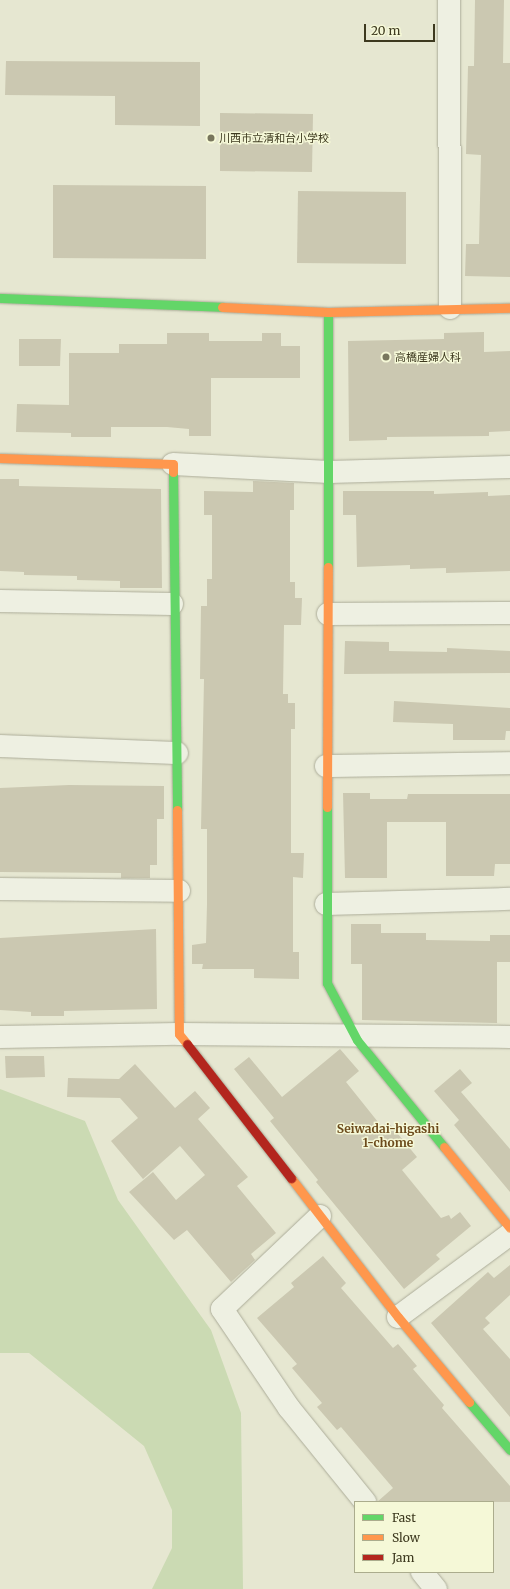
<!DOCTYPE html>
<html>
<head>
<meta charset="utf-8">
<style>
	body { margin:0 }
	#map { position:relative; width:510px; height:1589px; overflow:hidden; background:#e6e7d1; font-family:Merriweather,"Noto Sans JP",serif }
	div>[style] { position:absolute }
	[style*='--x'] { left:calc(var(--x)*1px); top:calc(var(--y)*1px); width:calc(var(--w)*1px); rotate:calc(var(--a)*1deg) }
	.green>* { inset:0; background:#cbdab3 }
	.building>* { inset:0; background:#cbc8b1 }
	.roads { filter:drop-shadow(0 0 1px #acac99) drop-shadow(0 0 1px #acac99) }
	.street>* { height:22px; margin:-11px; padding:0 11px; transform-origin:11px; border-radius:11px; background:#eef0e2 }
	.fast>* { height:9px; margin:-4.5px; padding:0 4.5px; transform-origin:4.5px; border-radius:4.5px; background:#63d668 }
	.slow>* { height:9px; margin:-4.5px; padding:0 4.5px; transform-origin:4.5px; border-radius:4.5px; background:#ff974d }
	.jam>* { height:9px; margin:-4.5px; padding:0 4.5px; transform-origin:4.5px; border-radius:4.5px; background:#b3261e }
	.dots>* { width:11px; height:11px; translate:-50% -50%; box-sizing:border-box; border:2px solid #f5f8d7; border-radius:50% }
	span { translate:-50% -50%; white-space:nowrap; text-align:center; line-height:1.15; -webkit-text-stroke:3px #f5f8d7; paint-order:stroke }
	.poi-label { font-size:11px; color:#3d391f }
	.left { translate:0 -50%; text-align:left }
	.neighbourhood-label { font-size:12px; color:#6c4b1c; font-weight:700 }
	.legend { position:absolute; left:354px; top:1501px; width:140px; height:72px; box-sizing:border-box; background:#f5f8d7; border:1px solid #abac8d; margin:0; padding:5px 7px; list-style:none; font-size:12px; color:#3d391f }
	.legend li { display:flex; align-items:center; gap:8px; height:20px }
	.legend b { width:20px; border:1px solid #abac8d }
	.scale { position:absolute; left:364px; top:24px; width:71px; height:18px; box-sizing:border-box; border:2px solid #3d391f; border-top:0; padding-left:5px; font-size:12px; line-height:14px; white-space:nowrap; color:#3d391f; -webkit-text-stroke:3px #f5f8d7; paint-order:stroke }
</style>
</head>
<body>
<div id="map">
	<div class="green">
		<div style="clip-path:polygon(0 1089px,85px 1121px,118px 1200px,211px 1330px,241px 1413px,243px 1589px,152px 1589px,172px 1548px,172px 1510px,144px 1446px,29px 1353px,0 1353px)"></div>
	</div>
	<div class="building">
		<div style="clip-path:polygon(475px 0,504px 0,503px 63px,510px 63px,510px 277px,465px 276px,466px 244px,479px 244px,481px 155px,466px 154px,468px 66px,474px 66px)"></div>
		<div style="clip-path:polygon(6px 61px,200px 62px,200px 126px,115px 125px,115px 96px,5px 95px)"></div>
		<div style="clip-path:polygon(220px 113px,313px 114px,312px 172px,220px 171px)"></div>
		<div style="clip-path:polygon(53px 185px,206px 186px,206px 259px,53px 258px)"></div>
		<div style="clip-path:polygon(298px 191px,406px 192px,406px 264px,297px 263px)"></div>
		<div style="clip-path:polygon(484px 332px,484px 352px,510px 351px,510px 431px,489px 432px,489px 436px,387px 437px,387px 440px,349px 441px,348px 341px,444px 339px,444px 333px)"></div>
		<div style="clip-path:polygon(167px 333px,209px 333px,209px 341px,262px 341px,262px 333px,281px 333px,281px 346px,300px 346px,300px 378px,211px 378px,211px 436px,189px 436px,189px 429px,167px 427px,111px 427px,111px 437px,71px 437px,71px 433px,16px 432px,17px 404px,69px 405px,69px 353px,119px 353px,119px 344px,167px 344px)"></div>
		<div style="clip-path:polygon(19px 339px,61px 339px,60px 366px,19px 366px)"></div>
		<div style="clip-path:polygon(0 479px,19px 479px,19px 486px,161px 489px,162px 588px,120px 588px,120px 581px,77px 580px,77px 576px,24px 575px,24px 572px,0 571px)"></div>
		<div style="clip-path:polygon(253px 481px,294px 483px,294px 510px,290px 510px,290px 582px,295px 582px,295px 598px,302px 598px,301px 625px,284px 625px,283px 694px,288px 694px,288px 703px,295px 703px,295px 729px,291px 729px,291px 853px,304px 853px,303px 878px,293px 877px,293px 952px,299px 952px,299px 979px,254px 978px,254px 969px,202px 969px,203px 964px,192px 964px,192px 945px,206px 943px,207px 904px,207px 829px,201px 829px,204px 679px,200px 679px,201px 606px,207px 606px,207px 579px,212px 579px,212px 515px,204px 515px,204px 491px,253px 492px)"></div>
		<div style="clip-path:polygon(343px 491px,434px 491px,434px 494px,488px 492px,488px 496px,510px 495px,510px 571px,446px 573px,446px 568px,410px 569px,410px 565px,357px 567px,356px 515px,343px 515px)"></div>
		<div style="clip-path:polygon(345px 641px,389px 642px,389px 651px,447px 652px,447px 648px,510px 651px,510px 673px,344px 674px)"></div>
		<div style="clip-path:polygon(394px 701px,510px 708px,510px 731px,506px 731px,505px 740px,453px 740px,453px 724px,393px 722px)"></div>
		<div style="clip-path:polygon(69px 785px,164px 786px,164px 819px,157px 819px,157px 865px,150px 865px,150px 878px,121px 878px,121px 873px,0 872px,0 788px)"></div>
		<div style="clip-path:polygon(343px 793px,370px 793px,370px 799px,407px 799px,408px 794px,510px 794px,510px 864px,495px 864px,494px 876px,446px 876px,446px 822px,387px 822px,387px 878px,345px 878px)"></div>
		<div style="clip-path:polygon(351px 924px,381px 924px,381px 933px,426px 933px,426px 940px,490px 941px,490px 935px,510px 935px,510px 962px,497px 962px,497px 1023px,362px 1020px,362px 964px,351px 964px)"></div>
		<div style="clip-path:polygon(156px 929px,157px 1009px,64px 1011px,64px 1016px,31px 1016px,31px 1012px,0 1010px,0 938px)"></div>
		<div style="clip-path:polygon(340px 1049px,359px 1071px,346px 1082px,382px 1127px,388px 1122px,417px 1157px,402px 1170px,441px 1218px,449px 1215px,451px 1219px,460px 1212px,471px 1226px,436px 1255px,440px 1259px,404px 1289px,316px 1182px,318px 1180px,270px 1121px,274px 1118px,234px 1069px,249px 1057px,282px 1097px)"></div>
		<div style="clip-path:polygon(5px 1056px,44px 1056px,45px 1077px,6px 1078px)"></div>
		<div style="clip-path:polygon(135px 1064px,175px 1108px,195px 1091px,210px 1108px,198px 1119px,248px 1177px,237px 1186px,276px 1233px,251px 1254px,255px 1260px,231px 1282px,187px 1230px,174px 1240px,129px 1192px,153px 1172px,176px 1200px,205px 1175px,180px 1146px,143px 1179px,111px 1141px,138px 1118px,120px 1098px,67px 1097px,68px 1078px,119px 1079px)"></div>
		<div style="clip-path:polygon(460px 1069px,472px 1083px,461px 1092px,510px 1149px,510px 1192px,454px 1125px,459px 1120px,434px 1091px)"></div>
		<div style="clip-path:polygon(323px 1256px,346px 1283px,341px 1288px,393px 1348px,398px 1344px,417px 1366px,413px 1369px,444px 1405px,442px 1408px,510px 1486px,510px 1502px,377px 1502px,393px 1488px,341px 1427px,337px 1430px,317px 1407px,322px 1403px,292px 1368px,297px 1364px,257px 1318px,294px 1287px,291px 1283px)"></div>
		<div style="clip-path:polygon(510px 1265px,510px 1295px,485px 1318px,490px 1323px,483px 1329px,510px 1359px,510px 1417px,431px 1323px,488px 1272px,494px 1278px)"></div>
	</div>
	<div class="roads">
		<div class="street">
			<div style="--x:449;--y:0;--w:308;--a:89.8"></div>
			<div style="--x:173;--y:464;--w:156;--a:2.9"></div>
			<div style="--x:329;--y:472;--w:181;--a:-1.6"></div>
			<div style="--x:0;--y:601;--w:172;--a:1"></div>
			<div style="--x:328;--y:614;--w:182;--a:-0.3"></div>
			<div style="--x:0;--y:746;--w:177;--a:2.3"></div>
			<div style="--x:326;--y:766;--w:184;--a:-0.9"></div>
			<div style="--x:0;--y:889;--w:179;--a:0.6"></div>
			<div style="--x:326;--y:904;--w:184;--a:-1.6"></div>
			<div style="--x:0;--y:1037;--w:179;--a:-1"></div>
			<div style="--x:179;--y:1034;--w:331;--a:0.5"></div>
			<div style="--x:320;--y:1216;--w:135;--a:136.5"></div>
			<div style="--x:222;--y:1309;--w:120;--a:55.9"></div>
			<div style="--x:289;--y:1408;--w:121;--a:51"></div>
			<div style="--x:398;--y:1317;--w:139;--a:-36.5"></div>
			<div style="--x:422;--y:1572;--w:22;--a:51"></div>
		</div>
		<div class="fast">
			<div style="--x:0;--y:298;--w:222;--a:2.3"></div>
			<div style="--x:173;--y:472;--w:338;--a:89.3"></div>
			<div style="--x:328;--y:567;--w:255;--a:-90"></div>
			<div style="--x:327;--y:807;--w:176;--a:90"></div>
			<div style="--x:327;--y:983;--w:64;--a:62.2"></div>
			<div style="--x:357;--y:1040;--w:138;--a:50.9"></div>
			<div style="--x:469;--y:1402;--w:63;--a:49.5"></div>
		</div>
		<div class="slow">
			<div style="--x:222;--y:307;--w:106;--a:2.7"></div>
			<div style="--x:328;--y:312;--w:182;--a:-1.3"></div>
			<div style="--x:0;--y:458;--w:173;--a:2"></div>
			<div style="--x:173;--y:464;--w:8;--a:90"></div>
			<div style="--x:327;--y:807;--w:240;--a:-89.8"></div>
			<div style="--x:177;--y:810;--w:224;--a:89.5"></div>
			<div style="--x:179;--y:1034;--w:13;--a:51"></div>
			<div style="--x:444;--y:1147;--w:104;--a:50.8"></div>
			<div style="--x:291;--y:1178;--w:175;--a:52.4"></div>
			<div style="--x:398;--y:1317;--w:111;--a:50.1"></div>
		</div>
		<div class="jam">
			<div style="--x:187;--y:1044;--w:170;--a:52.2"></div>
		</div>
	</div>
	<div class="dots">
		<div style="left:211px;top:138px;background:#78765d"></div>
		<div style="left:386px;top:357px;background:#78765d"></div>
	</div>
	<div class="poi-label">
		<span class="left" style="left:219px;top:138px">川西市立清和台小学校</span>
		<span class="left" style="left:395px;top:357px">高橋産婦人科</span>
	</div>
	<div class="neighbourhood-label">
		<span style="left:388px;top:1136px">Seiwadai-higashi<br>1-chome</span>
	</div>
	<ul class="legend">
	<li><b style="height:5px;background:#63d668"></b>Fast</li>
	<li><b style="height:5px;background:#ff974d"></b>Slow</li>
	<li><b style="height:5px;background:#b3261e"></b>Jam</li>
	</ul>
	<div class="scale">20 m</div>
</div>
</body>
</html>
